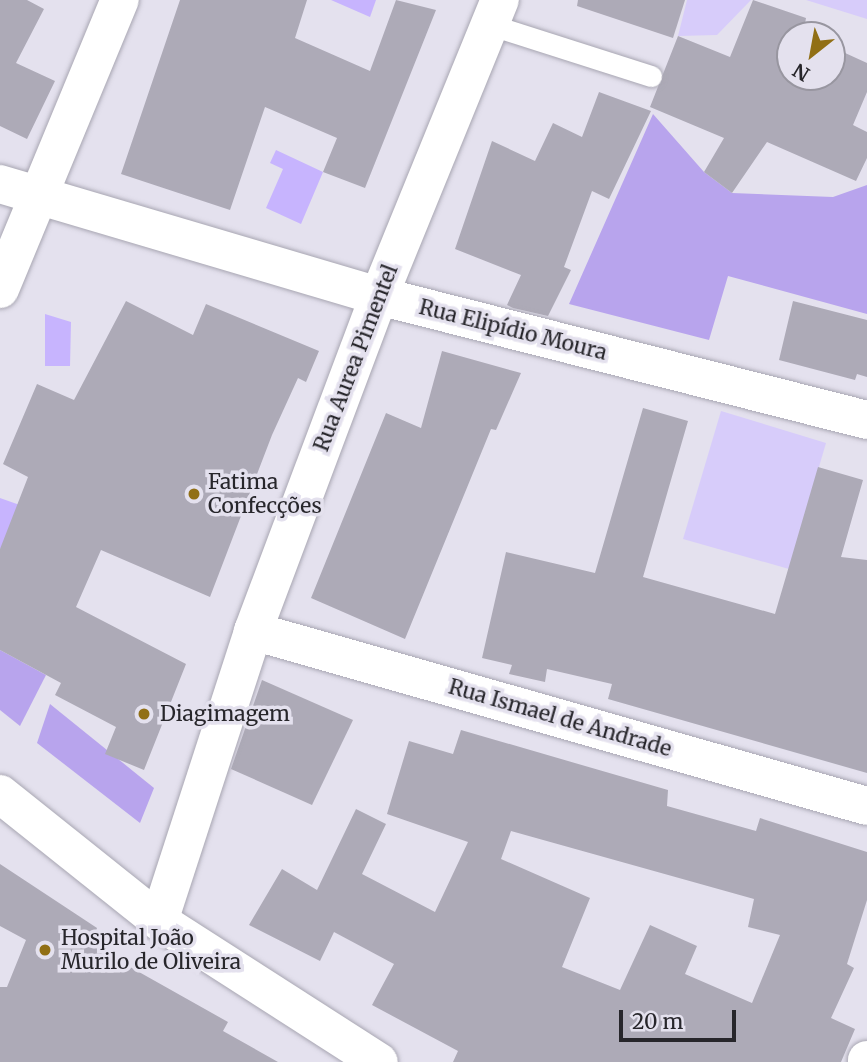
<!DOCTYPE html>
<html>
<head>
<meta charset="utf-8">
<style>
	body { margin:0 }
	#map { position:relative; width:867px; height:1062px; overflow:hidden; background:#e4e1ee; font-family:Merriweather,serif }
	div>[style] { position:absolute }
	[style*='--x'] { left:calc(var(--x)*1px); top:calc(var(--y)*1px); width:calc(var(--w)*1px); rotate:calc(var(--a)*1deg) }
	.green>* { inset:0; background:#d7ccfa }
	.forest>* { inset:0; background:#b8a4ed }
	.water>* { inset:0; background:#c7b4fe }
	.building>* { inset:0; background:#adaab7 }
	.roads { filter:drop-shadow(0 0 2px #a8a6b2) drop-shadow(0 0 2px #a8a6b2) }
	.service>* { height:21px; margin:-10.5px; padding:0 10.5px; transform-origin:10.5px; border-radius:10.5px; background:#fff }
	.minor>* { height:38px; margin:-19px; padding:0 19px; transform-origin:19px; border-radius:19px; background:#fff }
	.secondary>* { height:38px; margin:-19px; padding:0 19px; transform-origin:19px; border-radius:19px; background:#fff }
	.dots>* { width:19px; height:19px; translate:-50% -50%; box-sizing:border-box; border:4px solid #e4e1ee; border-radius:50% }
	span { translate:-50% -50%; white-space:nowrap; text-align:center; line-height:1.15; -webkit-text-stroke:7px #e4e1ee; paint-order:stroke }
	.street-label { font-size:21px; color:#27262b }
	.poi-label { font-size:21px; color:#27262b }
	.left { translate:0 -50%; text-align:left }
	.north { position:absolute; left:776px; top:21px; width:70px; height:70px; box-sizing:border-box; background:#e4e1ee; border:2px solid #9896a0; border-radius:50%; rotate:211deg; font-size:19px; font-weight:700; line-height:28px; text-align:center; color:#27262b }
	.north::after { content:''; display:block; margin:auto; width:24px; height:32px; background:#916f15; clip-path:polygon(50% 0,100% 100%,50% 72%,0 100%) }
	.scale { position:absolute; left:619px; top:1010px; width:117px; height:32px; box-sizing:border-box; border:4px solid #27262b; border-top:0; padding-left:9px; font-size:21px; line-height:24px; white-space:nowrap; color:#27262b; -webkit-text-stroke:5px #e4e1ee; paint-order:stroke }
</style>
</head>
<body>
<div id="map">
	<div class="green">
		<div style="clip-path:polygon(687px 0,751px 0,717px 35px,678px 36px)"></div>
		<div style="clip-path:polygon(806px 0,867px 0,867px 19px)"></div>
		<div style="clip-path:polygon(721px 411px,826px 443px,789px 569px,683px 539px)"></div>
	</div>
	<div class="forest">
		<div style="clip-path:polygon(653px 114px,704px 172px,732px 193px,833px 197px,867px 185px,867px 314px,728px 276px,709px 340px,569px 304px)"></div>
		<div style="clip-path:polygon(0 650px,46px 675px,20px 726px,0 710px)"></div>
		<div style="clip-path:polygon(50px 704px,154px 788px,140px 823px,37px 743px)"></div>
	</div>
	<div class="water">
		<div style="clip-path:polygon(331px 0,376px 0,370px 17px)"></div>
		<div style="clip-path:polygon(276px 150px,323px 172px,301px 224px,266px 208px,283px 169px,270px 163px)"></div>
		<div style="clip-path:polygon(45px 314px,71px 322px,70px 366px,45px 366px)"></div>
		<div style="clip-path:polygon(0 498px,45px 514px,0 549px)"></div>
	</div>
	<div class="building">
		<div style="clip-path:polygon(0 0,27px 0,44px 9px,16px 63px,55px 81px,27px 139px,0 126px)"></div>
		<div style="clip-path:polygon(180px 0,307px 0,295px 38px,370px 71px,396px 0,436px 10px,365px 188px,323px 172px,337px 138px,265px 107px,230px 210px,121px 174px)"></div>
		<div style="clip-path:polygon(578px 0,685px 0,673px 38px,577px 6px)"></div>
		<div style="clip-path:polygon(753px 0,806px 18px,803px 35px,790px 35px,790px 77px,832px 77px,832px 47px,867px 63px,867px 92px,853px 125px,867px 132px,867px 158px,856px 181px,767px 142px,732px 193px,704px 172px,724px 138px,650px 107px,678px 36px,730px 57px)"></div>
		<div style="clip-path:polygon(599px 92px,651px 111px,609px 199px,592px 191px,564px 267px,571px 270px,548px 316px,513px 308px,507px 305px,521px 275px,455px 249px,492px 141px,535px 161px,553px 123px,582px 137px)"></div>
		<div style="clip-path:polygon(126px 301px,193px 335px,206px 304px,319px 351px,306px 382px,298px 378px,272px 435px,210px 597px,101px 550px,76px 607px,186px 664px,144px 770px,105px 754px,116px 727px,55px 695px,61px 683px,0 650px,0 549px,28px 477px,3px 464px,37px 384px,74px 400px)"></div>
		<div style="clip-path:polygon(793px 301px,867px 320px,867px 377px,857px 374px,855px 380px,779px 360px)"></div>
		<div style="clip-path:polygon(442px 351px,521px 373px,496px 430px,491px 429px,405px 639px,311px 598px,386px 413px,421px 428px)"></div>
		<div style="clip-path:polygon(643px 408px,688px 421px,643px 577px,775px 614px,818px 467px,863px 480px,841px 557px,867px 560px,867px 773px,608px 699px,612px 684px,547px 669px,545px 682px,509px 674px,512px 665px,482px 658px,506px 552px,595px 573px)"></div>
		<div style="clip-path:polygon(262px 680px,353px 720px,312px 805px,231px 769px)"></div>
		<div style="clip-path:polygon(evenodd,461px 730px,668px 790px,667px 806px,756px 831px,760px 818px,867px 852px,867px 900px,847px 964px,854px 968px,831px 1018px,855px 1029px,841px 1062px,453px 1062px,458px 1051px,372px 1005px,394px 964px,334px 932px,320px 961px,249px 925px,282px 869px,317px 890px,356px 809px,386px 824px,362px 874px,435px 912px,468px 842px,387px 814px,409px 741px,453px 754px,461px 730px,511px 831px,754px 899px,748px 927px,780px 935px,752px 1003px,685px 974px,697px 946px,650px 925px,620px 990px,562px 967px,590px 898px,501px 859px,511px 831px)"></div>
		<div style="clip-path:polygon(0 864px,97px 928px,91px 945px,228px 1022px,223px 1031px,278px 1062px,0 1062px,0 987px,7px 987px,26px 940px,0 926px)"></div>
	</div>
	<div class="roads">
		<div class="service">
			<div style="--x:491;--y:25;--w:168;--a:17.7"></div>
		</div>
		<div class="minor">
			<div style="--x:0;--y:184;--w:395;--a:16.5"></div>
			<div style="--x:379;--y:296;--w:504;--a:14.26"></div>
			<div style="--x:0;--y:289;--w:313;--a:-67.5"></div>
			<div style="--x:253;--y:631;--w:638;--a:15.91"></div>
			<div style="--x:159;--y:921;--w:305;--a:-72"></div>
			<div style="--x:253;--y:631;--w:358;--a:-69.4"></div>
			<div style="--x:379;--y:296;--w:320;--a:-67.8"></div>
			<div style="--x:867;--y:1062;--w:2;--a:-90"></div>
		</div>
		<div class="secondary">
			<div style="--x:0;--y:794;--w:203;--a:38.6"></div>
			<div style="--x:159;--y:921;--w:261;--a:32.7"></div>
		</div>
	</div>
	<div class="dots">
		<div style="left:194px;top:494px;background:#916f15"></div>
		<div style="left:144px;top:714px;background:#916f15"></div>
		<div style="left:45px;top:950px;background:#916f15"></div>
	</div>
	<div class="street-label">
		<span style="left:513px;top:330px;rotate:14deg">Rua Elipídio Moura</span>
		<span style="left:356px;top:358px;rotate:-69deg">Rua Aurea Pimentel</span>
		<span style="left:560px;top:718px;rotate:16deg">Rua Ismael de Andrade</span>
	</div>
	<div class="poi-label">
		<span class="left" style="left:208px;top:494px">Fatima<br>Confecções</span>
		<span class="left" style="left:160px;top:714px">Diagimagem</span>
		<span class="left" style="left:61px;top:950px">Hospital João<br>Murilo de Oliveira</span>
	</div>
	<div class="north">N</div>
	<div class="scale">20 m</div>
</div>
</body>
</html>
